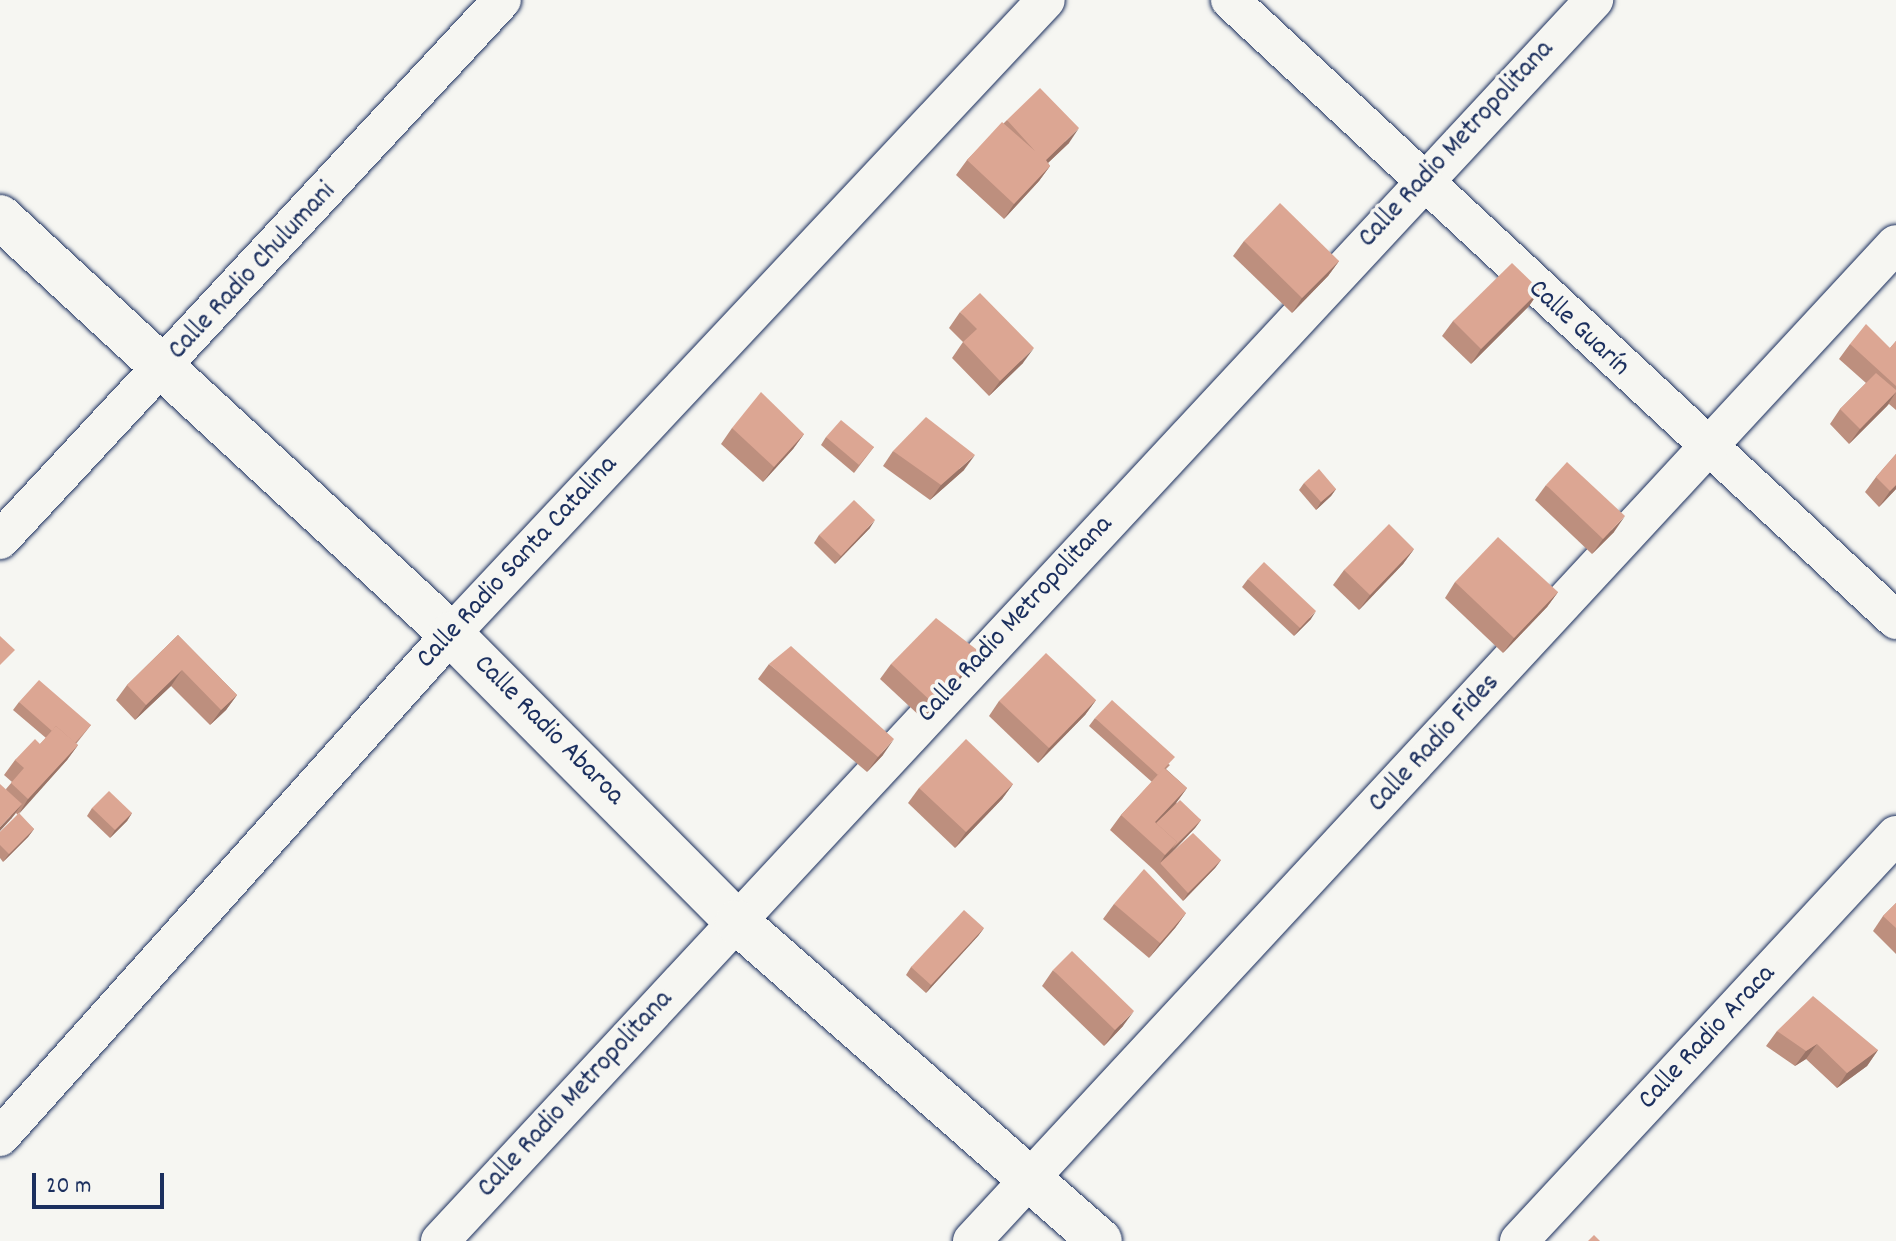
<!DOCTYPE html>
<html>
<head>
<meta charset="utf-8">
<style>
	body { margin:0 }
	#map { position:relative; width:1896px; height:1241px; overflow:hidden; background:#f6f6f2; font-family:Dekko,sans-serif }
	div>[style] { position:absolute }
	[style*='--x'] { left:calc(var(--x)*1px); top:calc(var(--y)*1px); width:calc(var(--w)*1px); rotate:calc(var(--a)*1deg) }
	.roads { filter:drop-shadow(0 0 2px #1b2f5e) drop-shadow(0 0 2px #1b2f5e) }
	.minor>* { height:38px; margin:-19px; padding:0 19px; transform-origin:19px; border-radius:19px; background:#f6f6f2 }
	.tertiary>* { height:44px; margin:-22px; padding:0 22px; transform-origin:22px; border-radius:22px; background:#f6f6f2 }
	.wall>* { inset:0; background:#bd8f7e }
	.shaded-wall>* { inset:0; background:#9a7467 }
	.building>* { inset:0; background:#dca693 }
	span { translate:-50% -50%; white-space:nowrap; text-align:center; line-height:1.15; -webkit-text-stroke:7px #f6f6f2; paint-order:stroke }
	.street-label { font-size:28px; color:#1b2f5e }
	.scale { position:absolute; left:32px; top:1173px; width:132px; height:36px; box-sizing:border-box; border:4px solid #1b2f5e; border-top:0; padding-left:10px; font-size:24px; line-height:28px; white-space:nowrap; color:#1b2f5e; -webkit-text-stroke:6px #f6f6f2; paint-order:stroke }
</style>
</head>
<body>
<div id="map">
	<div class="roads">
		<div class="minor">
			<div style="--x:1230;--y:0;--w:910;--a:42.95"></div>
			<div style="--x:0;--y:540;--w:737;--a:-47.09"></div>
			<div style="--x:0;--y:1137;--w:676;--a:-48.12"></div>
			<div style="--x:451;--y:634;--w:869;--a:-46.82"></div>
			<div style="--x:440;--y:1241;--w:1695;--a:-47.08"></div>
			<div style="--x:972;--y:1241;--w:1359;--a:-47.18"></div>
			<div style="--x:1519;--y:1241;--w:554;--a:-47.12"></div>
		</div>
		<div class="tertiary">
			<div style="--x:0;--y:217;--w:614;--a:42.76"></div>
			<div style="--x:451;--y:634;--w:406;--a:45.2"></div>
			<div style="--x:737;--y:922;--w:483;--a:41.3"></div>
		</div>
	</div>
	<div class="wall">
		<div style="clip-path:polygon(1007px 120px,1069px 143px,1048px 163px,1050px 166px,1039px 181px,1004px 219px,956px 175px,967px 160px)"></div>
		<div style="clip-path:polygon(1244px 241px,1339px 261px,1328px 276px,1292px 313px,1233px 256px)"></div>
		<div style="clip-path:polygon(1540px 290px,1529px 306px,1471px 364px,1442px 336px,1453px 321px)"></div>
		<div style="clip-path:polygon(960px 312px,1023px 363px,989px 396px,952px 358px,963px 342px,949px 328px)"></div>
		<div style="clip-path:polygon(1896px 341px,1896px 410px,1889px 404px,1849px 444px,1830px 424px,1840px 409px,1866px 383px,1839px 359px,1850px 344px,1890px 348px)"></div>
		<div style="clip-path:polygon(732px 428px,804px 434px,793px 449px,763px 482px,721px 444px)"></div>
		<div style="clip-path:polygon(826px 437px,874px 447px,854px 473px,821px 445px)"></div>
		<div style="clip-path:polygon(893px 451px,964px 470px,930px 500px,883px 466px)"></div>
		<div style="clip-path:polygon(1896px 454px,1896px 489px,1879px 507px,1865px 492px,1876px 477px)"></div>
		<div style="clip-path:polygon(1304px 483px,1336px 489px,1331px 496px,1316px 510px,1299px 490px)"></div>
		<div style="clip-path:polygon(1546px 485px,1614px 532px,1592px 554px,1535px 500px)"></div>
		<div style="clip-path:polygon(870px 528px,835px 564px,814px 543px,819px 535px)"></div>
		<div style="clip-path:polygon(1414px 549px,1403px 564px,1359px 610px,1333px 585px,1344px 570px)"></div>
		<div style="clip-path:polygon(1248px 579px,1311px 619px,1294px 636px,1242px 587px)"></div>
		<div style="clip-path:polygon(1455px 582px,1558px 592px,1547px 607px,1503px 653px,1445px 598px)"></div>
		<div style="clip-path:polygon(178px 635px,237px 695px,226px 710px,210px 725px,171px 686px,135px 720px,116px 700px,127px 685px)"></div>
		<div style="clip-path:polygon(769px 664px,883px 755px,867px 772px,758px 679px)"></div>
		<div style="clip-path:polygon(891px 664px,970px 668px,923px 719px,880px 679px)"></div>
		<div style="clip-path:polygon(1096px 700px,1085px 715px,1038px 763px,989px 716px,999px 701px)"></div>
		<div style="clip-path:polygon(19px 702px,91px 725px,76px 744px,78px 745px,67px 760px,18px 814px,34px 829px,28px 837px,3px 862px,0 858px,0 832px,18px 815px,16px 813px,11px 819px,6px 789px,12px 782px,4px 775px,15px 760px,40px 744px,46px 738px,13px 710px)"></div>
		<div style="clip-path:polygon(1095px 718px,1170px 765px,1166px 769px,1187px 788px,1176px 803px,1201px 820px,1195px 828px,1170px 854px,1221px 860px,1215px 868px,1183px 901px,1154px 870px,1110px 830px,1121px 815px,1152px 782px,1089px 726px)"></div>
		<div style="clip-path:polygon(1013px 784px,1002px 799px,955px 848px,908px 803px,919px 788px)"></div>
		<div style="clip-path:polygon(92px 808px,132px 813px,127px 821px,110px 838px,87px 816px)"></div>
		<div style="clip-path:polygon(1896px 903px,1896px 954px,1873px 931px,1883px 916px)"></div>
		<div style="clip-path:polygon(1114px 904px,1186px 913px,1175px 928px,1149px 958px,1103px 919px)"></div>
		<div style="clip-path:polygon(984px 928px,978px 936px,926px 993px,906px 975px,911px 967px)"></div>
		<div style="clip-path:polygon(1053px 970px,1123px 1026px,1104px 1046px,1042px 986px)"></div>
		<div style="clip-path:polygon(1777px 1031px,1878px 1050px,1867px 1066px,1837px 1088px,1806px 1059px,1795px 1066px,1766px 1046px)"></div>
	</div>
	<div class="shaded-wall">
		<div style="clip-path:polygon(1079px 128px,1069px 143px,1035px 175px,1046px 160px)"></div>
		<div style="clip-path:polygon(1050px 166px,1039px 181px,1004px 219px,1014px 204px)"></div>
		<div style="clip-path:polygon(1339px 261px,1328px 276px,1292px 313px,1302px 298px)"></div>
		<div style="clip-path:polygon(1540px 290px,1529px 306px,1471px 364px,1481px 349px)"></div>
		<div style="clip-path:polygon(1034px 348px,1023px 363px,989px 396px,1000px 381px)"></div>
		<div style="clip-path:polygon(1896px 392px,1887px 406px,1849px 444px,1860px 429px)"></div>
		<div style="clip-path:polygon(804px 434px,793px 449px,763px 482px,774px 467px)"></div>
		<div style="clip-path:polygon(975px 455px,964px 470px,930px 500px,941px 485px)"></div>
		<div style="clip-path:polygon(1896px 485px,1896px 489px,1879px 507px,1890px 491px)"></div>
		<div style="clip-path:polygon(1336px 489px,1331px 496px,1316px 510px,1321px 502px)"></div>
		<div style="clip-path:polygon(1625px 516px,1614px 532px,1592px 554px,1603px 539px)"></div>
		<div style="clip-path:polygon(875px 520px,870px 528px,835px 564px,841px 556px)"></div>
		<div style="clip-path:polygon(1414px 549px,1403px 564px,1359px 610px,1370px 595px)"></div>
		<div style="clip-path:polygon(1558px 592px,1547px 607px,1503px 653px,1514px 638px)"></div>
		<div style="clip-path:polygon(1316px 611px,1311px 619px,1294px 636px,1300px 628px)"></div>
		<div style="clip-path:polygon(981px 653px,970px 668px,923px 719px,934px 704px)"></div>
		<div style="clip-path:polygon(182px 670px,171px 686px,135px 720px,146px 705px)"></div>
		<div style="clip-path:polygon(237px 695px,226px 710px,210px 725px,221px 710px)"></div>
		<div style="clip-path:polygon(1096px 700px,1085px 715px,1038px 763px,1049px 748px)"></div>
		<div style="clip-path:polygon(894px 739px,883px 755px,867px 772px,878px 757px)"></div>
		<div style="clip-path:polygon(78px 745px,67px 760px,18px 815px,28px 799px)"></div>
		<div style="clip-path:polygon(1013px 784px,1002px 799px,955px 848px,966px 832px)"></div>
		<div style="clip-path:polygon(1187px 788px,1176px 803px,1151px 830px,1155px 822px)"></div>
		<div style="clip-path:polygon(22px 804px,11px 819px,0 831px,0 827px)"></div>
		<div style="clip-path:polygon(132px 813px,127px 821px,110px 838px,115px 830px)"></div>
		<div style="clip-path:polygon(1201px 820px,1195px 828px,1161px 864px,1160px 863px,1165px 855px)"></div>
		<div style="clip-path:polygon(34px 829px,28px 837px,3px 862px,9px 854px)"></div>
		<div style="clip-path:polygon(1221px 860px,1215px 868px,1183px 901px,1188px 893px)"></div>
		<div style="clip-path:polygon(1186px 913px,1175px 928px,1149px 958px,1160px 943px)"></div>
		<div style="clip-path:polygon(984px 928px,978px 936px,926px 993px,931px 985px)"></div>
		<div style="clip-path:polygon(1134px 1011px,1123px 1026px,1104px 1046px,1115px 1030px)"></div>
		<div style="clip-path:polygon(1817px 1044px,1806px 1059px,1795px 1066px,1806px 1051px)"></div>
		<div style="clip-path:polygon(1878px 1050px,1867px 1066px,1837px 1088px,1847px 1073px)"></div>
	</div>
	<div class="building">
		<div style="clip-path:polygon(1040px 88px,1079px 128px,1046px 160px,1050px 166px,1014px 204px,967px 160px,1002px 122px,1035px 151px,1007px 120px)"></div>
		<div style="clip-path:polygon(1280px 203px,1339px 261px,1302px 298px,1244px 241px)"></div>
		<div style="clip-path:polygon(1512px 263px,1540px 290px,1481px 349px,1453px 321px)"></div>
		<div style="clip-path:polygon(980px 293px,1034px 348px,1000px 381px,963px 342px,977px 329px,960px 312px)"></div>
		<div style="clip-path:polygon(1866px 324px,1890px 348px,1896px 341px,1896px 386px,1850px 344px)"></div>
		<div style="clip-path:polygon(1876px 373px,1896px 390px,1896px 392px,1860px 429px,1840px 409px)"></div>
		<div style="clip-path:polygon(761px 392px,804px 434px,774px 467px,732px 428px)"></div>
		<div style="clip-path:polygon(926px 417px,975px 455px,941px 485px,893px 451px)"></div>
		<div style="clip-path:polygon(841px 420px,874px 447px,859px 465px,826px 437px)"></div>
		<div style="clip-path:polygon(1896px 454px,1896px 485px,1890px 491px,1876px 477px)"></div>
		<div style="clip-path:polygon(1567px 462px,1625px 516px,1603px 539px,1546px 485px)"></div>
		<div style="clip-path:polygon(1319px 469px,1336px 489px,1321px 502px,1304px 483px)"></div>
		<div style="clip-path:polygon(854px 500px,875px 520px,841px 556px,819px 535px)"></div>
		<div style="clip-path:polygon(1389px 524px,1414px 549px,1370px 595px,1344px 570px)"></div>
		<div style="clip-path:polygon(1498px 537px,1558px 592px,1514px 638px,1455px 582px)"></div>
		<div style="clip-path:polygon(1264px 562px,1316px 611px,1300px 628px,1248px 579px)"></div>
		<div style="clip-path:polygon(936px 618px,981px 653px,934px 704px,891px 664px)"></div>
		<div style="clip-path:polygon(178px 635px,237px 695px,221px 710px,182px 670px,146px 705px,127px 685px)"></div>
		<div style="clip-path:polygon(0 636px,15px 650px,0 665px)"></div>
		<div style="clip-path:polygon(791px 646px,894px 739px,878px 757px,769px 664px)"></div>
		<div style="clip-path:polygon(1046px 653px,1096px 700px,1049px 748px,999px 701px)"></div>
		<div style="clip-path:polygon(39px 680px,91px 725px,75px 743px,56px 726px,52px 731px,19px 702px)"></div>
		<div style="clip-path:polygon(1112px 700px,1175px 757px,1158px 775px,1095px 718px)"></div>
		<div style="clip-path:polygon(56px 726px,78px 745px,28px 799px,11px 783px,24px 768px,15px 760px,35px 739px,40px 744px)"></div>
		<div style="clip-path:polygon(966px 739px,1013px 784px,966px 832px,919px 788px)"></div>
		<div style="clip-path:polygon(1164px 768px,1187px 788px,1155px 822px,1177px 842px,1165px 855px,1121px 815px)"></div>
		<div style="clip-path:polygon(0 784px,22px 804px,0 827px)"></div>
		<div style="clip-path:polygon(109px 791px,132px 813px,115px 830px,92px 808px)"></div>
		<div style="clip-path:polygon(1180px 800px,1201px 820px,1172px 849px,1177px 842px,1156px 823px)"></div>
		<div style="clip-path:polygon(19px 813px,34px 829px,9px 854px,0 845px,0 832px)"></div>
		<div style="clip-path:polygon(1193px 833px,1221px 860px,1188px 893px,1160px 863px)"></div>
		<div style="clip-path:polygon(1144px 869px,1186px 913px,1160px 943px,1114px 904px)"></div>
		<div style="clip-path:polygon(1896px 903px,1896px 928px,1883px 916px)"></div>
		<div style="clip-path:polygon(964px 910px,984px 928px,931px 985px,911px 967px)"></div>
		<div style="clip-path:polygon(1072px 951px,1134px 1011px,1115px 1030px,1053px 970px)"></div>
		<div style="clip-path:polygon(1813px 996px,1878px 1050px,1847px 1073px,1817px 1044px,1806px 1051px,1777px 1031px)"></div>
		<div style="clip-path:polygon(1594px 1235px,1600px 1241px,1588px 1241px)"></div>
	</div>
	<div class="street-label">
		<span style="left:1457px;top:145px;rotate:-47deg">Calle Radio Metropolitana</span>
		<span style="left:253px;top:272px;rotate:-47deg">Calle Radio Chulumani</span>
		<span style="left:1578px;top:329px;rotate:43deg">Calle Guarín</span>
		<span style="left:518px;top:563px;rotate:-47deg">Calle Radio Santa Catalina</span>
		<span style="left:1016px;top:620px;rotate:-47deg">Calle Radio Metropolitana</span>
		<span style="left:548px;top:731px;rotate:45deg">Calle Radio Abaroa</span>
		<span style="left:1435px;top:744px;rotate:-47deg">Calle Radio Fides</span>
		<span style="left:1708px;top:1038px;rotate:-47deg">Calle Radio Araca</span>
		<span style="left:576px;top:1095px;rotate:-47deg">Calle Radio Metropolitana</span>
	</div>
	<div class="scale">20 m</div>
</div>
</body>
</html>
